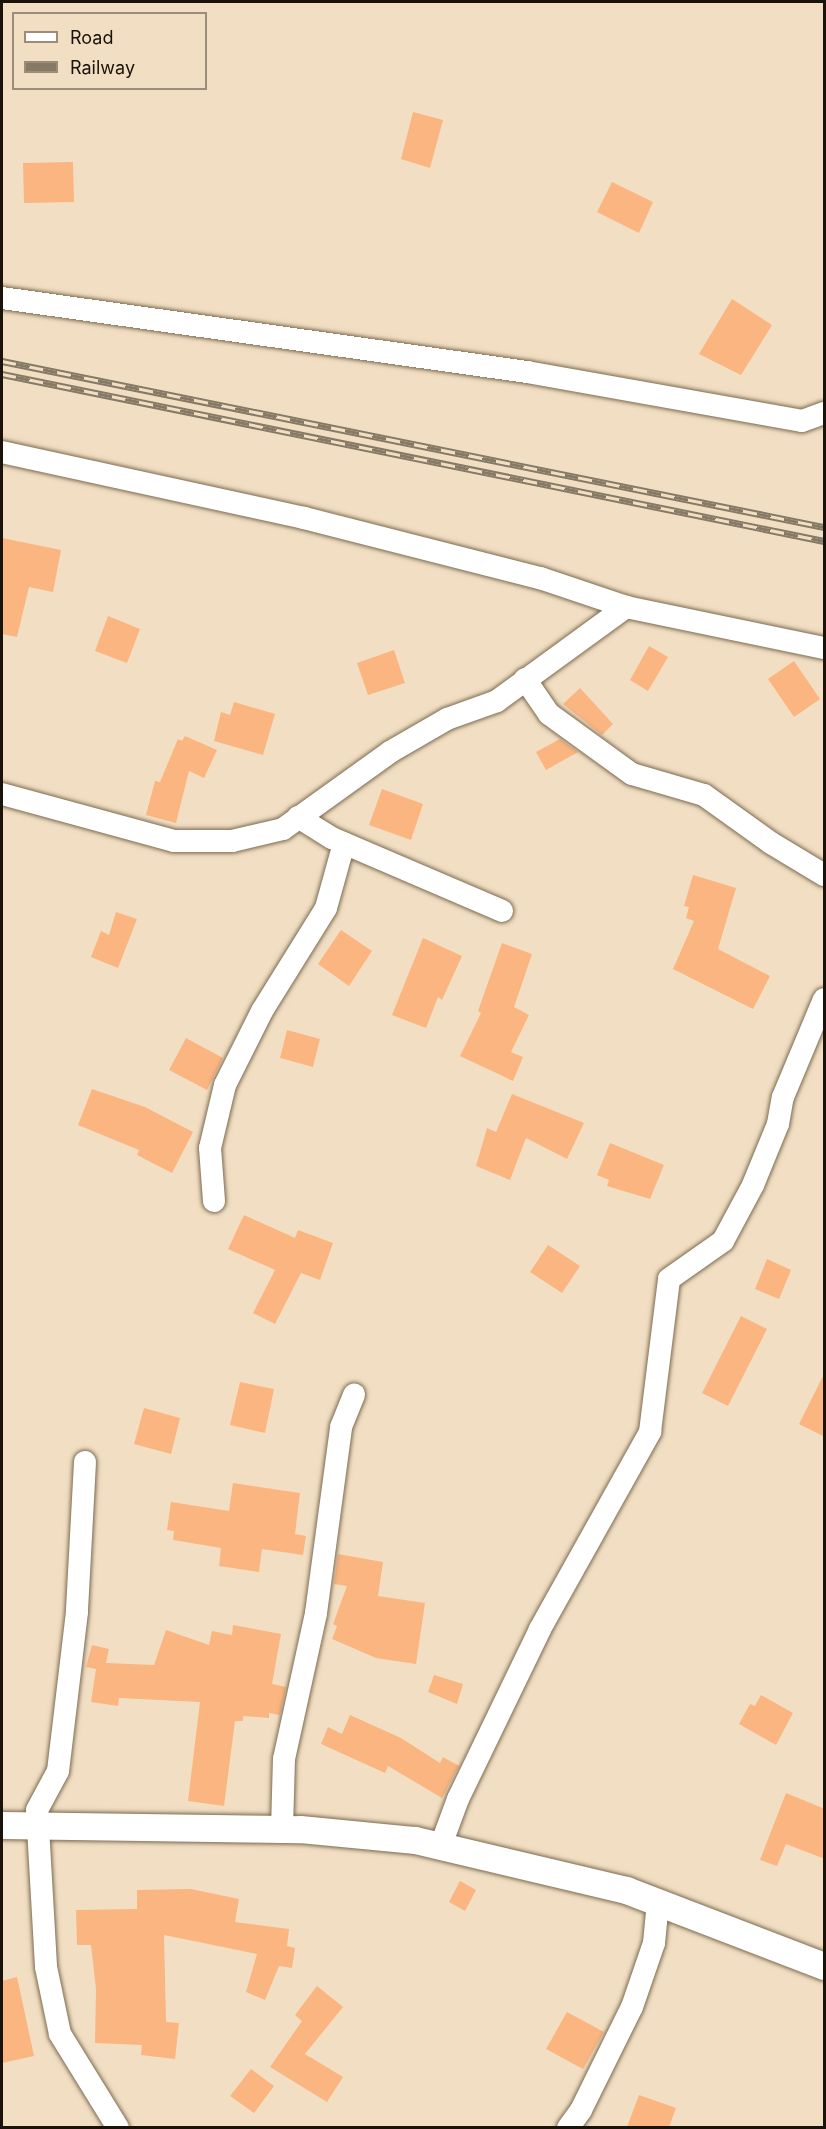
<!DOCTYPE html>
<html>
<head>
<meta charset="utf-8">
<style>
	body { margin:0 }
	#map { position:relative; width:826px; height:2129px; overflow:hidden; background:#f2dfc3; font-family:Inter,sans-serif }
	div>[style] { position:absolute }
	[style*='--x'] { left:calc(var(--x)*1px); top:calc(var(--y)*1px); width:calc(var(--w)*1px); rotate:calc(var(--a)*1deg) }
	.building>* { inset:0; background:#fab581 }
	.roads { filter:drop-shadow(0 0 2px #7c6b52) drop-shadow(0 0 2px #7c6b52) }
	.minor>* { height:22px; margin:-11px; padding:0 11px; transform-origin:11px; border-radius:11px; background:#fff }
	.tertiary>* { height:27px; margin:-13.5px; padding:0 13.5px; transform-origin:13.5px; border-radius:13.5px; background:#fff }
	.rail>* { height:7px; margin-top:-3.5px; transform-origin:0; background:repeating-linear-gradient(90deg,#f2dfc3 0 14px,#867966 0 28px); box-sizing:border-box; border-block:2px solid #867966 }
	span { translate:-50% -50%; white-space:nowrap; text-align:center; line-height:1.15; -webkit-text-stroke:5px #f2dfc3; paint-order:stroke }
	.frame { position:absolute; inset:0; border:3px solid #191309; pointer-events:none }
	.legend { position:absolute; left:12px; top:12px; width:195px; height:78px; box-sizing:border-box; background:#f2dfc3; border:2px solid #9b8d79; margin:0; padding:8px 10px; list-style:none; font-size:18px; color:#191309 }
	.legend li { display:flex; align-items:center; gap:12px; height:30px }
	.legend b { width:30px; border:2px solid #9b8d79 }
</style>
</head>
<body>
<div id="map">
	<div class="building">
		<div style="clip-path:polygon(413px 112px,443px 120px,430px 168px,401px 159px)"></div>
		<div style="clip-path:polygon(73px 162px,74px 202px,24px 203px,23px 163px)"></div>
		<div style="clip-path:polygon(612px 182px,653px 202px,639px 233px,597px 212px)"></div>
		<div style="clip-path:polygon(732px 299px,772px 325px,741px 375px,699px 354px)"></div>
		<div style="clip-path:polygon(2px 538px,61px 550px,53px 592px,29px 587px,17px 637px,2px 634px)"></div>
		<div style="clip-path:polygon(108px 616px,140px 629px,127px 663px,95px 651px)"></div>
		<div style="clip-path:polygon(649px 646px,668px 657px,648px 691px,630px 680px)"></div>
		<div style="clip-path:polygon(394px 650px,405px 683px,368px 695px,357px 663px)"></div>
		<div style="clip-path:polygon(794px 661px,820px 699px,794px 717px,768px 679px)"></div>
		<div style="clip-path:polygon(580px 688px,613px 724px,602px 735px,563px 704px)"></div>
		<div style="clip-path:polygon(234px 702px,275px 714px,263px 755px,214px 741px,221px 712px,230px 715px)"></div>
		<div style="clip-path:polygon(185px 736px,217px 750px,204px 778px,189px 771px,176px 823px,146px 815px,155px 781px,160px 782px,178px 739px,182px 741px)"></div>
		<div style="clip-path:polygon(560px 739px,578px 752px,546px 770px,536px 752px)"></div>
		<div style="clip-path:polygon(382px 789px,423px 804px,411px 840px,369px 825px)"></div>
		<div style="clip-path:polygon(693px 875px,736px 888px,718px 949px,770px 976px,753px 1009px,673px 969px,694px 921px,686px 918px,689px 907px,684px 906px)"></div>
		<div style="clip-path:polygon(116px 912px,137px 919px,118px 968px,91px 957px,101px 931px,109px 935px)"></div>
		<div style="clip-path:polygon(341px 930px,372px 951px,349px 986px,318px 964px)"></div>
		<div style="clip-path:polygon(423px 938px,462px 956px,442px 1000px,438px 997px,426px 1028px,392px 1015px)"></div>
		<div style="clip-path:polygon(502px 943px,532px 954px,514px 1007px,529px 1015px,511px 1052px,523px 1057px,513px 1081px,460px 1056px,481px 1013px,478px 1011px)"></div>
		<div style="clip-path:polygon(287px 1030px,320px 1039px,313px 1067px,280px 1058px)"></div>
		<div style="clip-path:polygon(186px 1038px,223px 1058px,207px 1090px,169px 1070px)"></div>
		<div style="clip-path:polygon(92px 1089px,145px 1107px,193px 1132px,172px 1173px,137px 1155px,139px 1150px,78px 1125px)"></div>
		<div style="clip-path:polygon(512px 1094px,584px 1123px,567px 1159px,526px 1138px,510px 1180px,476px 1166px,487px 1128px,496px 1132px)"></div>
		<div style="clip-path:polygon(610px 1143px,664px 1165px,650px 1199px,607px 1186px,609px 1180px,597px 1175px)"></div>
		<div style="clip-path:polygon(244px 1215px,295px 1238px,298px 1230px,333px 1243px,320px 1280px,301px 1273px,275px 1324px,253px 1313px,275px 1270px,228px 1249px)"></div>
		<div style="clip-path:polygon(548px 1245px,580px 1266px,562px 1293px,530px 1272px)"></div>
		<div style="clip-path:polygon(767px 1259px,791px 1270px,779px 1299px,755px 1289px)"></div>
		<div style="clip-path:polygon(741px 1316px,767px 1329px,728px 1406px,702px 1393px)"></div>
		<div style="clip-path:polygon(825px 1372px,825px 1437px,799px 1424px)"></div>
		<div style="clip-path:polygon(240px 1382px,274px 1389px,265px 1433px,230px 1425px)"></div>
		<div style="clip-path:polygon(144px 1408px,180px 1418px,171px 1454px,134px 1444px)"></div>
		<div style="clip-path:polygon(233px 1483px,300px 1493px,295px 1534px,306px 1536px,303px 1555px,262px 1549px,259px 1572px,219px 1566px,221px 1548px,173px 1540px,174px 1531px,167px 1530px,171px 1502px,229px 1511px)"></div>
		<div style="clip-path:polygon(338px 1554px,383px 1562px,378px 1596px,425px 1603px,416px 1664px,376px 1658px,332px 1639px,337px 1626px,333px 1624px,347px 1586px,334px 1584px)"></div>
		<div style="clip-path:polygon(233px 1625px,281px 1634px,272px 1684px,286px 1687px,280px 1715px,269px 1713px,269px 1718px,243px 1716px,243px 1721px,235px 1721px,224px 1806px,188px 1801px,200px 1702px,119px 1698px,118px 1706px,91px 1702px,96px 1669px,86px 1667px,92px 1645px,109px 1649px,106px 1663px,154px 1665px,166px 1630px,209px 1645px,212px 1631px,232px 1635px)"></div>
		<div style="clip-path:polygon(434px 1675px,463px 1684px,457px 1704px,428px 1692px)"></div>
		<div style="clip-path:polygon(761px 1695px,793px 1713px,776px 1745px,739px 1724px,750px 1704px,755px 1706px)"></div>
		<div style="clip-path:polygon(350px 1715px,401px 1738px,440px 1763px,443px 1757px,459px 1766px,442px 1798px,388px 1766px,385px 1773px,321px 1744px,328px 1727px,342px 1734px)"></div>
		<div style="clip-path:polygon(786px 1793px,825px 1809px,825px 1859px,786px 1844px,777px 1866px,760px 1860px)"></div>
		<div style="clip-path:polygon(460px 1881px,476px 1890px,465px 1911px,449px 1902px)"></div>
		<div style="clip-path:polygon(191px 1889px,239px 1899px,235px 1922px,289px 1929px,287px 1946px,295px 1948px,292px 1968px,279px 1966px,265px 2000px,246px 1992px,257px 1954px,164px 1935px,166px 2022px,179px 2023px,175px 2059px,141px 2055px,142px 2045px,95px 2043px,96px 1989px,91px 1945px,77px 1945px,76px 1910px,137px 1909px,137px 1890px)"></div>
		<div style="clip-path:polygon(17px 1977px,34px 2056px,2px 2063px,2px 1981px)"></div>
		<div style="clip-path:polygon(317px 1986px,343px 2007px,305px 2054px,343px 2077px,327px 2102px,270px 2067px,302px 2021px,295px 2015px)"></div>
		<div style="clip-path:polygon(567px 2012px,604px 2032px,583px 2069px,546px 2049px)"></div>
		<div style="clip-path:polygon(251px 2069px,274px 2086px,254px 2113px,230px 2096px)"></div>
		<div style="clip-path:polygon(639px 2095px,676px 2108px,669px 2127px,627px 2127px)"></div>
	</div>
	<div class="roads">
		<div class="minor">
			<div style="--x:2;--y:298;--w:530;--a:8.02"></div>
			<div style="--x:527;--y:372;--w:279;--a:10.1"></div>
			<div style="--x:802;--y:421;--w:23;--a:-20"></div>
			<div style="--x:2;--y:452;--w:309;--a:12.3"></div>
			<div style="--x:304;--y:518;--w:244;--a:14.3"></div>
			<div style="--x:540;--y:578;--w:91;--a:18.6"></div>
			<div style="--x:626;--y:607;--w:202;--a:11.7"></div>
			<div style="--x:525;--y:679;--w:42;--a:55.6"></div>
			<div style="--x:549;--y:714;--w:102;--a:35.9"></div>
			<div style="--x:632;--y:774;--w:75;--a:16.3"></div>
			<div style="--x:704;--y:795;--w:82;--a:35.6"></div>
			<div style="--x:771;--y:843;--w:62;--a:31.1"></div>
			<div style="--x:2;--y:794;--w:178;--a:15.3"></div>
			<div style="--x:174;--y:841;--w:58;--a:0"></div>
			<div style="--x:232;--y:841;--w:52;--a:-13.2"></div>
			<div style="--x:283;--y:829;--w:132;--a:-35.7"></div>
			<div style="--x:390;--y:752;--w:66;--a:-30.1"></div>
			<div style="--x:447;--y:719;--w:53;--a:-19.8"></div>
			<div style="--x:497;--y:701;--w:160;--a:-36.1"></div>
			<div style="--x:298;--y:817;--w:40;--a:32"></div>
			<div style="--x:332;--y:838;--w:185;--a:23.2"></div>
			<div style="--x:214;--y:1201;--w:53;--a:-94.3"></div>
			<div style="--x:210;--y:1148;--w:65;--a:-76.6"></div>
			<div style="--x:225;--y:1085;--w:83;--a:-63.4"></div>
			<div style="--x:262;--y:1011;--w:121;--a:-58.1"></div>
			<div style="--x:326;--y:908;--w:67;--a:-74.5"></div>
			<div style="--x:85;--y:1462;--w:150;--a:93.1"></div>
			<div style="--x:77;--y:1612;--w:160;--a:96.8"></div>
			<div style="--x:58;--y:1771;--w:44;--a:118.3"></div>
			<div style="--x:37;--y:1810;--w:157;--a:86.7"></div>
			<div style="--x:46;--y:1967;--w:68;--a:78.2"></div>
			<div style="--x:60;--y:2034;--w:110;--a:58.3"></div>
			<div style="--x:282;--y:1829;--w:70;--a:-88.4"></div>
			<div style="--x:284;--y:1759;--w:149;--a:-77.6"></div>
			<div style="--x:316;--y:1613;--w:188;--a:-82.3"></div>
			<div style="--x:341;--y:1427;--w:35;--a:-68"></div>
			<div style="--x:441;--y:1845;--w:49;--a:-69.7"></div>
			<div style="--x:458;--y:1799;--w:189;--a:-64.2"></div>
			<div style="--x:540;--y:1629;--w:226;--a:-60.8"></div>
			<div style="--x:650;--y:1432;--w:154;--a:-82.9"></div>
			<div style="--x:669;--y:1279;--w:66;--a:-35.1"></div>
			<div style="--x:723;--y:1241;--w:64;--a:-61.8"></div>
			<div style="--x:753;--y:1185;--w:66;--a:-67.7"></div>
			<div style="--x:778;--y:1124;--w:27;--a:-80"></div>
			<div style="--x:783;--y:1097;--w:106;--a:-67.3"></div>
			<div style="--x:568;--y:2128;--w:22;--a:-54"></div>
			<div style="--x:581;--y:2110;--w:115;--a:-63.7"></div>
			<div style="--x:632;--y:2007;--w:68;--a:-71"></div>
			<div style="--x:654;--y:1943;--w:41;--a:-84.4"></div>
		</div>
		<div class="tertiary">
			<div style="--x:2;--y:1825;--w:298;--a:0.8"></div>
			<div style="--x:300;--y:1829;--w:116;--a:5.5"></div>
			<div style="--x:415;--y:1840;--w:217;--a:13.3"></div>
			<div style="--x:626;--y:1890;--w:212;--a:21"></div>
		</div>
	</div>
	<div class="rail">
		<div style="--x:2;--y:361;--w:839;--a:11.42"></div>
		<div style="--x:2;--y:374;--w:839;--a:11.48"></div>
	</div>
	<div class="frame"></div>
	<ul class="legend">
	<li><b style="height:8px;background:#fff"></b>Road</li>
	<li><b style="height:8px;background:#867966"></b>Railway</li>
	</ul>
</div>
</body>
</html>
